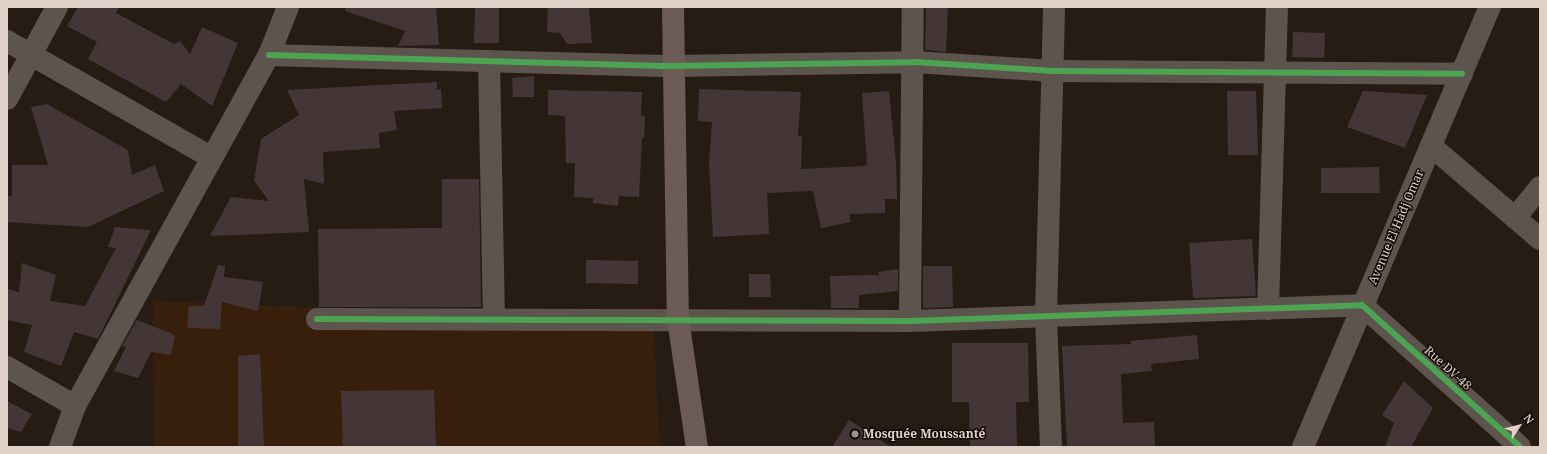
<!DOCTYPE html>
<html>
<head>
<meta charset="utf-8">
<style>
	body { margin:0 }
	#map { position:relative; width:1547px; height:454px; overflow:hidden; background:#271c14; font-family:"Noto Serif",serif }
	div>[style] { position:absolute }
	[style*='--x'] { left:calc(var(--x)*1px); top:calc(var(--y)*1px); width:calc(var(--w)*1px); rotate:calc(var(--a)*1deg) }
	.built>* { inset:0; background:#371f0c }
	.building>* { inset:0; background:#443637 }
	.minor>* { height:22px; margin:-11px; padding:0 11px; transform-origin:11px; border-radius:11px; background:#5d544e }
	.tertiary>* { height:22px; margin:-11px; padding:0 11px; transform-origin:11px; border-radius:11px; background:#5d544e }
	.primary>* { height:22px; margin:-11px; padding:0 11px; transform-origin:11px; border-radius:11px; background:#6c5b56 }
	.cycleway>* { height:6px; margin:-3px; padding:0 3px; transform-origin:3px; border-radius:3px; background:#4ca352 }
	.dots>* { width:11px; height:11px; translate:-50% -50%; box-sizing:border-box; border:2px solid #110803; border-radius:50% }
	span { translate:-50% -50%; white-space:nowrap; text-align:center; line-height:1.15; -webkit-text-stroke:3px #110803; paint-order:stroke }
	.street-label { font-size:12px; color:#dfd1c8 }
	.poi-label { font-size:12px; color:#dfd1c8; font-weight:700 }
	.left { translate:0 -50%; text-align:left }
	.frame { position:absolute; inset:0; border:8px solid #dfd1c8; pointer-events:none }
	.north { position:absolute; left:1499px; top:406px; width:40px; height:40px; -webkit-text-stroke:3px #110803; paint-order:stroke; rotate:54deg; font-size:11px; font-weight:700; line-height:16px; text-align:center; color:#dfd1c8 }
	.north::after { content:''; display:block; margin:auto; width:14px; height:18px; background:#dfd1c8; clip-path:polygon(50% 0,100% 100%,50% 72%,0 100%) }
</style>
</head>
<body>
<div id="map">
	<div class="built">
		<div style="clip-path:polygon(153px 301px,653px 321px,660px 447px,154px 447px)"></div>
	</div>
	<div class="building">
		<div style="clip-path:polygon(78px 7px,119px 7px,116px 13px,174px 44px,180px 41px,190px 54px,202px 27px,238px 43px,212px 106px,181px 84px,166px 102px,88px 59px,97px 42px,67px 26px)"></div>
		<div style="clip-path:polygon(346px 7px,436px 7px,439px 45px,398px 46px,405px 31px,345px 11px)"></div>
		<div style="clip-path:polygon(475px 7px,499px 7px,499px 43px,474px 43px)"></div>
		<div style="clip-path:polygon(548px 7px,589px 7px,592px 43px,567px 44px,560px 33px,547px 32px)"></div>
		<div style="clip-path:polygon(926px 7px,948px 8px,946px 52px,925px 50px)"></div>
		<div style="clip-path:polygon(1293px 32px,1325px 33px,1324px 58px,1292px 57px)"></div>
		<div style="clip-path:polygon(534px 76px,534px 97px,513px 97px,512px 78px)"></div>
		<div style="clip-path:polygon(437px 82px,437px 90px,441px 89px,442px 108px,394px 111px,397px 130px,379px 133px,380px 148px,323px 152px,324px 184px,304px 179px,309px 232px,210px 236px,231px 197px,269px 201px,254px 181px,261px 139px,299px 115px,287px 90px)"></div>
		<div style="clip-path:polygon(699px 89px,801px 92px,798px 136px,802px 136px,801px 169px,864px 166px,867px 164px,862px 93px,889px 91px,896px 163px,897px 199px,885px 199px,885px 213px,849px 214px,851px 222px,821px 228px,813px 191px,767px 193px,769px 234px,713px 237px,709px 162px,712px 122px,698px 121px)"></div>
		<div style="clip-path:polygon(548px 90px,642px 92px,641px 116px,645px 116px,644px 138px,642px 138px,639px 197px,619px 196px,618px 206px,593px 203px,593px 198px,574px 197px,575px 163px,566px 163px,565px 116px,548px 115px)"></div>
		<div style="clip-path:polygon(1227px 91px,1256px 91px,1258px 155px,1228px 155px)"></div>
		<div style="clip-path:polygon(1363px 91px,1427px 95px,1405px 148px,1347px 127px)"></div>
		<div style="clip-path:polygon(47px 104px,128px 150px,132px 175px,155px 165px,164px 191px,88px 227px,7px 222px,7px 196px,12px 196px,12px 165px,48px 165px,31px 107px)"></div>
		<div style="clip-path:polygon(1379px 167px,1380px 193px,1321px 193px,1321px 168px)"></div>
		<div style="clip-path:polygon(442px 179px,479px 179px,481px 307px,319px 307px,318px 229px,442px 228px)"></div>
		<div style="clip-path:polygon(115px 227px,151px 230px,98px 339px,74px 332px,61px 366px,24px 352px,32px 325px,7px 320px,7px 289px,19px 292px,22px 263px,56px 275px,50px 301px,85px 306px,116px 248px,108px 247px)"></div>
		<div style="clip-path:polygon(1252px 239px,1256px 296px,1193px 298px,1189px 243px)"></div>
		<div style="clip-path:polygon(586px 260px,638px 261px,638px 284px,586px 283px)"></div>
		<div style="clip-path:polygon(218px 265px,225px 266px,224px 277px,263px 282px,258px 311px,222px 302px,220px 329px,187px 328px,189px 306px,204px 306px)"></div>
		<div style="clip-path:polygon(923px 266px,952px 266px,953px 307px,923px 308px)"></div>
		<div style="clip-path:polygon(898px 269px,898px 291px,859px 295px,859px 308px,831px 308px,830px 276px,879px 275px,878px 272px)"></div>
		<div style="clip-path:polygon(749px 274px,770px 274px,771px 297px,749px 297px)"></div>
		<div style="clip-path:polygon(137px 320px,175px 335px,171px 355px,151px 352px,138px 378px,114px 371px,126px 347px,122px 346px)"></div>
		<div style="clip-path:polygon(1197px 335px,1199px 359px,1151px 364px,1152px 371px,1121px 374px,1123px 423px,1154px 422px,1155px 447px,1067px 447px,1062px 346px,1131px 344px,1131px 341px)"></div>
		<div style="clip-path:polygon(952px 343px,1028px 343px,1029px 402px,1016px 402px,1017px 447px,970px 447px,969px 402px,952px 402px)"></div>
		<div style="clip-path:polygon(260px 354px,264px 447px,238px 447px,238px 356px)"></div>
		<div style="clip-path:polygon(1404px 381px,1433px 408px,1411px 447px,1385px 447px,1394px 423px,1382px 415px)"></div>
		<div style="clip-path:polygon(434px 390px,436px 447px,343px 447px,341px 391px)"></div>
		<div style="clip-path:polygon(7px 401px,32px 414px,21px 432px,7px 428px)"></div>
		<div style="clip-path:polygon(849px 420px,891px 447px,832px 447px)"></div>
	</div>
	<div class="minor">
		<div style="--x:7;--y:41;--w:236;--a:29.7"></div>
		<div style="--x:269;--y:55;--w:404;--a:1.6"></div>
		<div style="--x:673;--y:66;--w:242;--a:-0.9"></div>
		<div style="--x:915;--y:62;--w:139;--a:3.7"></div>
		<div style="--x:1054;--y:71;--w:408;--a:0.4"></div>
		<div style="--x:489;--y:61;--w:258;--a:88.9"></div>
		<div style="--x:7;--y:99;--w:105;--a:-61.5"></div>
		<div style="--x:1431;--y:146;--w:143;--a:40.5"></div>
		<div style="--x:1515;--y:218;--w:40;--a:-51"></div>
		<div style="--x:1268;--y:309;--w:302;--a:-88.3"></div>
		<div style="--x:317;--y:319;--w:593;--a:0.19"></div>
		<div style="--x:910;--y:321;--w:452;--a:-2"></div>
		<div style="--x:1362;--y:305;--w:212;--a:41.9"></div>
		<div style="--x:910;--y:321;--w:314;--a:-89.5"></div>
		<div style="--x:7;--y:367;--w:78;--a:29.8"></div>
		<div style="--x:60;--y:447;--w:44;--a:-69.9"></div>
		<div style="--x:75;--y:406;--w:401;--a:-61.1"></div>
		<div style="--x:269;--y:55;--w:52;--a:-68.4"></div>
		<div style="--x:1051;--y:447;--w:131;--a:-92.2"></div>
		<div style="--x:1046;--y:316;--w:309;--a:-88.5"></div>
	</div>
	<div class="tertiary">
		<div style="--x:1303;--y:447;--w:478;--a:-67"></div>
	</div>
	<div class="primary">
		<div style="--x:673;--y:7;--w:312;--a:89.1"></div>
		<div style="--x:678;--y:319;--w:129;--a:81.6"></div>
	</div>
	<div class="cycleway">
		<div style="--x:269;--y:55;--w:404;--a:1.6"></div>
		<div style="--x:673;--y:66;--w:242;--a:-0.9"></div>
		<div style="--x:915;--y:62;--w:139;--a:3.7"></div>
		<div style="--x:1054;--y:71;--w:408;--a:0.4"></div>
		<div style="--x:317;--y:319;--w:593;--a:0.19"></div>
		<div style="--x:910;--y:321;--w:452;--a:-2"></div>
		<div style="--x:1362;--y:305;--w:212;--a:41.9"></div>
	</div>
	<div class="dots">
		<div style="left:855px;top:434px;background:#9f9289"></div>
	</div>
	<div class="street-label">
		<span style="left:1396px;top:227px;rotate:-67deg">Avenue El Hadj Omar</span>
		<span style="left:1448px;top:368px;rotate:42deg">Rue DV-48</span>
	</div>
	<div class="poi-label">
		<span class="left" style="left:863px;top:434px">Mosquée Moussanté</span>
	</div>
	<div class="frame"></div>
	<div class="north">N</div>
</div>
</body>
</html>
